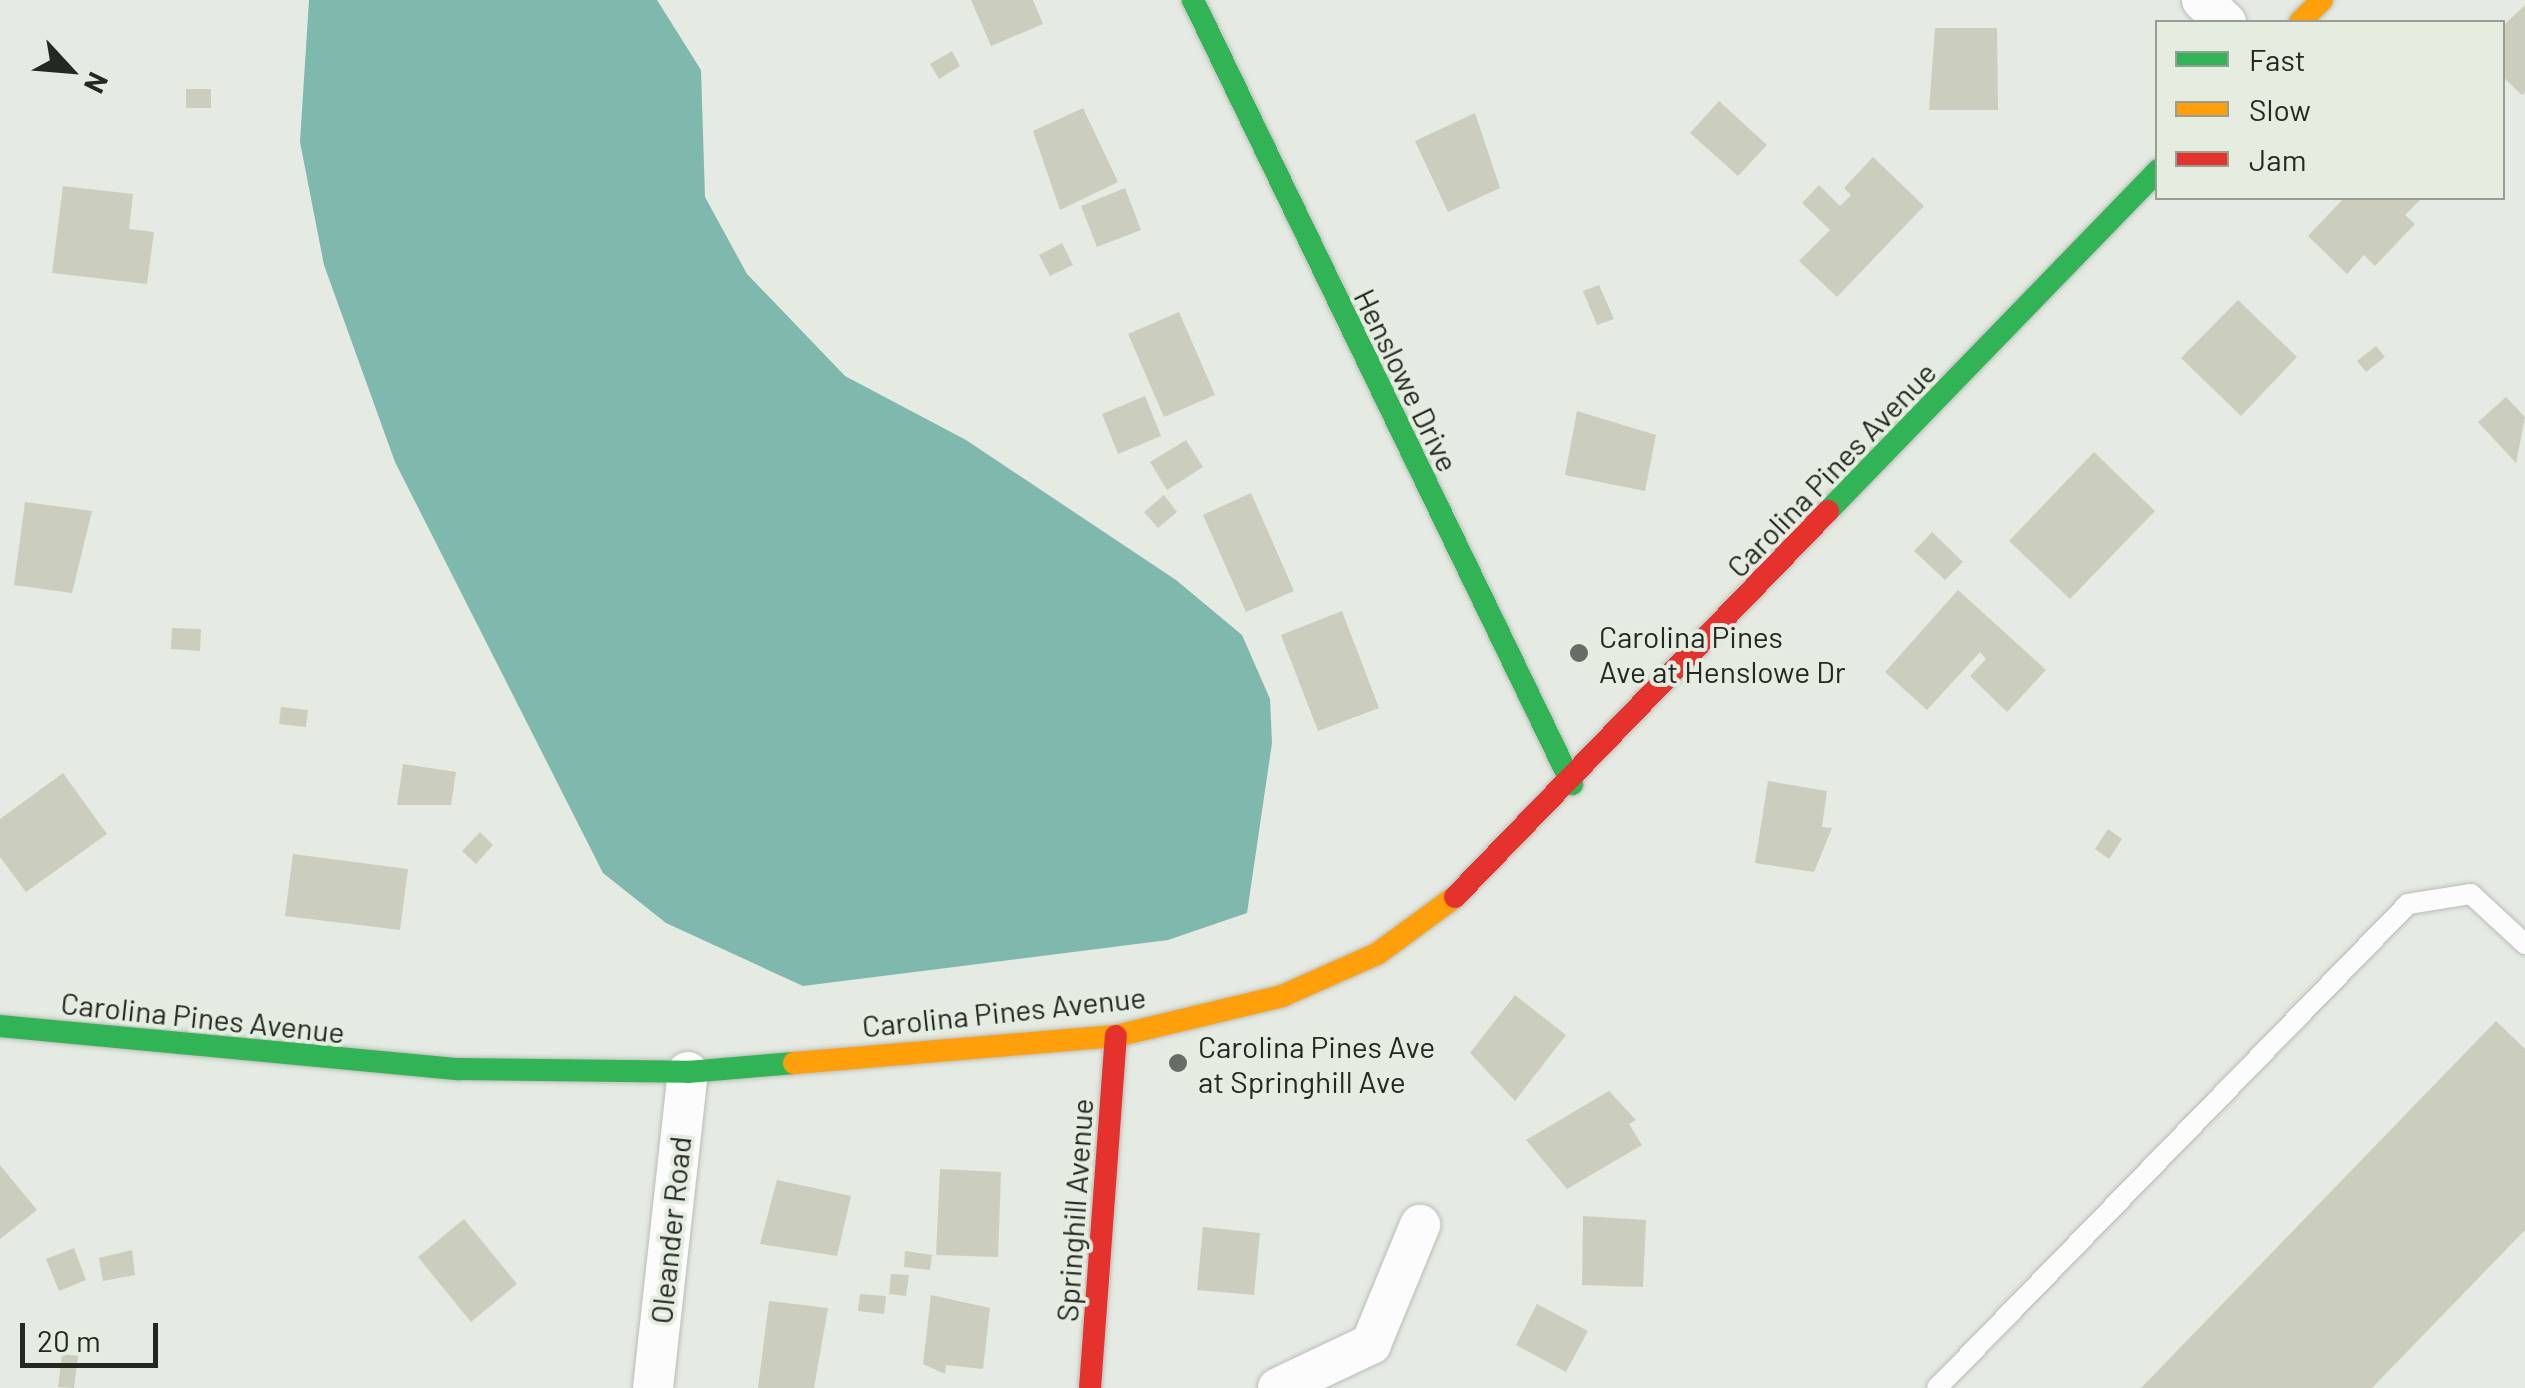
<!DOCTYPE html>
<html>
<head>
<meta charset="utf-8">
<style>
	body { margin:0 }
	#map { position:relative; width:2525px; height:1388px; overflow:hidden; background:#e5eae3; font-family:Barlow,sans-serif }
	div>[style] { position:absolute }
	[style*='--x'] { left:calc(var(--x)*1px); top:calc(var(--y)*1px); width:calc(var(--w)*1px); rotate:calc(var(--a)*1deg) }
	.water>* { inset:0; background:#7fb8ad }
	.building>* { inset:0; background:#cbcebf }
	.roads { filter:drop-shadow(0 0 2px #b9bdb7) drop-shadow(0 0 2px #b9bdb7) }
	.lane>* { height:20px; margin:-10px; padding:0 10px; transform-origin:10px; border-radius:10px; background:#fbfcfb }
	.street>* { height:40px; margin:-20px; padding:0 20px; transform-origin:20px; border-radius:20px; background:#fbfcfb }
	.fast>* { height:22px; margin:-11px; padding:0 11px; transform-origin:11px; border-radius:11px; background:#30b455 }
	.slow>* { height:22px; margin:-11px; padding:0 11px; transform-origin:11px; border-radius:11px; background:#ff9f0a }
	.jam>* { height:22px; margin:-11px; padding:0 11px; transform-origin:11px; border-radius:11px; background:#e5322d }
	.dots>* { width:28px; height:28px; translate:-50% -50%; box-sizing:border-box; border:5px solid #e4ede0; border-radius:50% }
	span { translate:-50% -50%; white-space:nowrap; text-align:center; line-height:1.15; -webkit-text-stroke:8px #e4ede0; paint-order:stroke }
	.street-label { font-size:30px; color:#242823 }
	.poi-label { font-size:30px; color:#242823 }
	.left { translate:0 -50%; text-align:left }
	.legend { position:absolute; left:2155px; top:20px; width:350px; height:180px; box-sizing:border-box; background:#e4ede0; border:2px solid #979e94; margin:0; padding:12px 18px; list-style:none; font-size:30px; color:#242823 }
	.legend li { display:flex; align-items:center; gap:20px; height:50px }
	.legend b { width:50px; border:2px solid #979e94 }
	.north { position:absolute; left:20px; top:20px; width:100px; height:100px; -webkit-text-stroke:8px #e4ede0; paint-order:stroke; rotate:116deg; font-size:28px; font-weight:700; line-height:40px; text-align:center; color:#242823 }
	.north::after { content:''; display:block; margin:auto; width:35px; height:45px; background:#242823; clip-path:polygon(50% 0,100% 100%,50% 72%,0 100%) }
	.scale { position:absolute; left:20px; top:1323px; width:138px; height:45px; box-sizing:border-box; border:5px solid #242823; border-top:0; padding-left:12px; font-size:30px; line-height:35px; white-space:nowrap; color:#242823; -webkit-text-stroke:8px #e4ede0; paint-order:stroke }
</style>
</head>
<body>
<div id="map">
	<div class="water">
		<div style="clip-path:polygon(309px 0,657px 0,701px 70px,705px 197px,747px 274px,845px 376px,966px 440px,1176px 580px,1242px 635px,1270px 699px,1272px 743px,1247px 913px,1168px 940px,803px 986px,666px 923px,603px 873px,395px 462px,324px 265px,300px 142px)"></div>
	</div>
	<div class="building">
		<div style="clip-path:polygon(971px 0,1033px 0,1043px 24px,991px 46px)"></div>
		<div style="clip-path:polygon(2525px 5px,2525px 92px,2522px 95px,2502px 76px,2502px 27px)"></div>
		<div style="clip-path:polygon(1935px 28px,1997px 28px,1998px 110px,1929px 110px)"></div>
		<div style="clip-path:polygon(952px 51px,960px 66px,939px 79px,930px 64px)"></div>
		<div style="clip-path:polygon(186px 89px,211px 89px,211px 108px,186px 108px)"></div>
		<div style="clip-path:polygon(1719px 101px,1767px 145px,1738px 176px,1690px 133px)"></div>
		<div style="clip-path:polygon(1083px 108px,1118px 182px,1060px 210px,1033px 131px)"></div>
		<div style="clip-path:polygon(1475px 113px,1500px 188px,1448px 212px,1415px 141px)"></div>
		<div style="clip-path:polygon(1873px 157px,1924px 206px,1837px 297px,1799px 261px,1830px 230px,1802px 203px,1819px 185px,1840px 206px,1851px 195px,1844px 188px)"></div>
		<div style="clip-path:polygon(63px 186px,133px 194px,129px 229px,154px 232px,147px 284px,52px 273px)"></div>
		<div style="clip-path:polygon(1125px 188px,1141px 230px,1097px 247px,1081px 206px)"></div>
		<div style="clip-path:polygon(2344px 198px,2422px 198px,2405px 215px,2415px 224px,2375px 266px,2364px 255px,2347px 274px,2308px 236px)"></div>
		<div style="clip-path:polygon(1062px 243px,1073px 265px,1050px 276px,1039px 255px)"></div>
		<div style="clip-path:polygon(1599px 285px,1614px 319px,1597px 325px,1583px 291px)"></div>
		<div style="clip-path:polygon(2238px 300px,2297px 357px,2241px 416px,2181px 358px)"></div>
		<div style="clip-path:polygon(1179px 312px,1215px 395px,1164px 417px,1128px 334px)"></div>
		<div style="clip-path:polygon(2376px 346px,2385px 357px,2366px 372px,2357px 361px)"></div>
		<div style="clip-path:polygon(1145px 396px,1161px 436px,1118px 454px,1102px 414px)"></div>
		<div style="clip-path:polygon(2506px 397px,2525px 417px,2516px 463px,2478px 422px)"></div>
		<div style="clip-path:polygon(1577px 411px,1656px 435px,1645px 491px,1565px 475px)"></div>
		<div style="clip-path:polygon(1186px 440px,1203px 467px,1167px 490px,1150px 462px)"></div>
		<div style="clip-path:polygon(2094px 452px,2155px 511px,2070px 599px,2009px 541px)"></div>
		<div style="clip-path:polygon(1251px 493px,1294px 591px,1246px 612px,1203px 515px)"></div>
		<div style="clip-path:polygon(1164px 495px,1177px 512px,1158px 528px,1144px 512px)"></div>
		<div style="clip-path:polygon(25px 502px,92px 511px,72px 593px,14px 585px)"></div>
		<div style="clip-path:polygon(1932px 532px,1963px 562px,1945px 580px,1914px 551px)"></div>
		<div style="clip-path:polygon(1958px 590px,2046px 670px,2007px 712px,1970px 676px,1986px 659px,1980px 652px,1927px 710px,1885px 672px)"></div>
		<div style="clip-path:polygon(1342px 611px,1379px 708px,1318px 731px,1281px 635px)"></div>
		<div style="clip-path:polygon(172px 628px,201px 629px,200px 651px,171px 649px)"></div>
		<div style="clip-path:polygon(281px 707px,308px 710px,306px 727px,279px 724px)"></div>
		<div style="clip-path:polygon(403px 764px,456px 772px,451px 805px,397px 805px)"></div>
		<div style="clip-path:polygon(63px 773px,107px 834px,26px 892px,0 857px,0 819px)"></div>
		<div style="clip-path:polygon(1768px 781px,1827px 791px,1822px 827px,1832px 828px,1814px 872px,1755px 863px)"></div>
		<div style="clip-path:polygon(2108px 829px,2122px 839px,2109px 859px,2095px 849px)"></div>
		<div style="clip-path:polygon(480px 832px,493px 845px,476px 864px,462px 851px)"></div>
		<div style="clip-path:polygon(293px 854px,408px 869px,400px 930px,285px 916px)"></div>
		<div style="clip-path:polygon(1515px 995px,1566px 1035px,1515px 1101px,1470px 1053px)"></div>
		<div style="clip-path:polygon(2496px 1021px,2525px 1049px,2525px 1230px,2372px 1388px,2141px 1388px)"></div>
		<div style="clip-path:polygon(1609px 1091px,1636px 1120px,1629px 1124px,1642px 1145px,1567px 1189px,1526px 1140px)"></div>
		<div style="clip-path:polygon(0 1165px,37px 1210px,0 1239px)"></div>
		<div style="clip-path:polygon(940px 1169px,1001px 1172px,998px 1257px,936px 1255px)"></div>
		<div style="clip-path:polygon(777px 1180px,851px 1196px,837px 1256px,760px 1244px)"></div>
		<div style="clip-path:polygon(1583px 1216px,1646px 1220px,1643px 1287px,1582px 1285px)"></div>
		<div style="clip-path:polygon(464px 1219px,517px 1284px,471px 1322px,418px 1257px)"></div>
		<div style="clip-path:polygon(1203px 1227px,1260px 1233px,1254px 1295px,1197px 1290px)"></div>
		<div style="clip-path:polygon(74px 1248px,86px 1280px,59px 1291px,46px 1259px)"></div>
		<div style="clip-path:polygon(132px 1250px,135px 1275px,103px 1281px,99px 1258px)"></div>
		<div style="clip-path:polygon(905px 1251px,932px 1255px,930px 1270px,904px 1267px)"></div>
		<div style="clip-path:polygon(891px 1274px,909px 1275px,906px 1296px,889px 1294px)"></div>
		<div style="clip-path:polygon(860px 1294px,886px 1296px,884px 1314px,858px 1311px)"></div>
		<div style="clip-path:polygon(931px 1295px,990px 1308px,983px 1369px,946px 1365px,945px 1374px,923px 1364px)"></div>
		<div style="clip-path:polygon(769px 1301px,828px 1308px,814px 1388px,758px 1388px)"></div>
		<div style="clip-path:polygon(1537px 1304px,1588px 1331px,1566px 1372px,1516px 1345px)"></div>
		<div style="clip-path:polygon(62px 1354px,78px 1356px,74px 1388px,58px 1387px)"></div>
	</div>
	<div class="roads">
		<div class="lane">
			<div style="--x:1937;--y:1388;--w:675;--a:-45.78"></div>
			<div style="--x:2408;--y:904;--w:64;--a:-9"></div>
			<div style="--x:2471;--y:894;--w:74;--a:42.8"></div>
		</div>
		<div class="street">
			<div style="--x:2202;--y:0;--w:33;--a:43"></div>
			<div style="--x:653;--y:1388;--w:318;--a:-83.7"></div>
			<div style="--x:1278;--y:1388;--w:103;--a:-25.3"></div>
			<div style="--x:1371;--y:1344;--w:129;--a:-67.6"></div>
		</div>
		<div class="fast">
			<div style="--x:1193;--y:0;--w:871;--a:64.2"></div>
			<div style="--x:1828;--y:511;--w:475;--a:-45.9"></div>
			<div style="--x:0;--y:1026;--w:460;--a:5.4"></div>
			<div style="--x:458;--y:1069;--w:230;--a:0.7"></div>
			<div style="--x:688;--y:1072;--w:106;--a:-4.9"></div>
		</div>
		<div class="slow">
			<div style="--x:2300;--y:22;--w:31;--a:-45"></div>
			<div style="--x:794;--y:1063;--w:323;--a:-4.8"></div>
			<div style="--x:1116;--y:1036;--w:171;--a:-13.5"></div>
			<div style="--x:1282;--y:996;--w:104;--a:-23.9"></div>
			<div style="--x:1377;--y:954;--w:97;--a:-36.2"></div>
		</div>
		<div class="jam">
			<div style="--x:1455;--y:897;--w:537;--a:-45.98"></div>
			<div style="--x:1090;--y:1388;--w:353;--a:-85.8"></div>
		</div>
	</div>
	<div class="dots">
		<div style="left:1579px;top:653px;background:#686c66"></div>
		<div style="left:1178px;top:1063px;background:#686c66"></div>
	</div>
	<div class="street-label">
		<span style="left:1407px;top:380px;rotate:64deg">Henslowe Drive</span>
		<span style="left:1831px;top:469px;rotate:-46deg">Carolina Pines Avenue</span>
		<span style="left:1004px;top:1011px;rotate:-6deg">Carolina Pines Avenue</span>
		<span style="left:203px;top:1017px;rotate:6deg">Carolina Pines Avenue</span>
		<span style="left:1074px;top:1210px;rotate:-86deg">Springhill Avenue</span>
		<span style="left:670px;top:1230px;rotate:-84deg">Oleander Road</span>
	</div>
	<div class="poi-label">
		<span class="left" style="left:1599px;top:653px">Carolina Pines<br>Ave at Henslowe Dr</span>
		<span class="left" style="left:1198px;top:1063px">Carolina Pines Ave<br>at Springhill Ave</span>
	</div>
	<ul class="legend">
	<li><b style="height:12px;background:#30b455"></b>Fast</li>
	<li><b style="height:12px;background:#ff9f0a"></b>Slow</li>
	<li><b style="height:12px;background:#e5322d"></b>Jam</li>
	</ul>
	<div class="north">N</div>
	<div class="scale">20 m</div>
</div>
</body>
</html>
